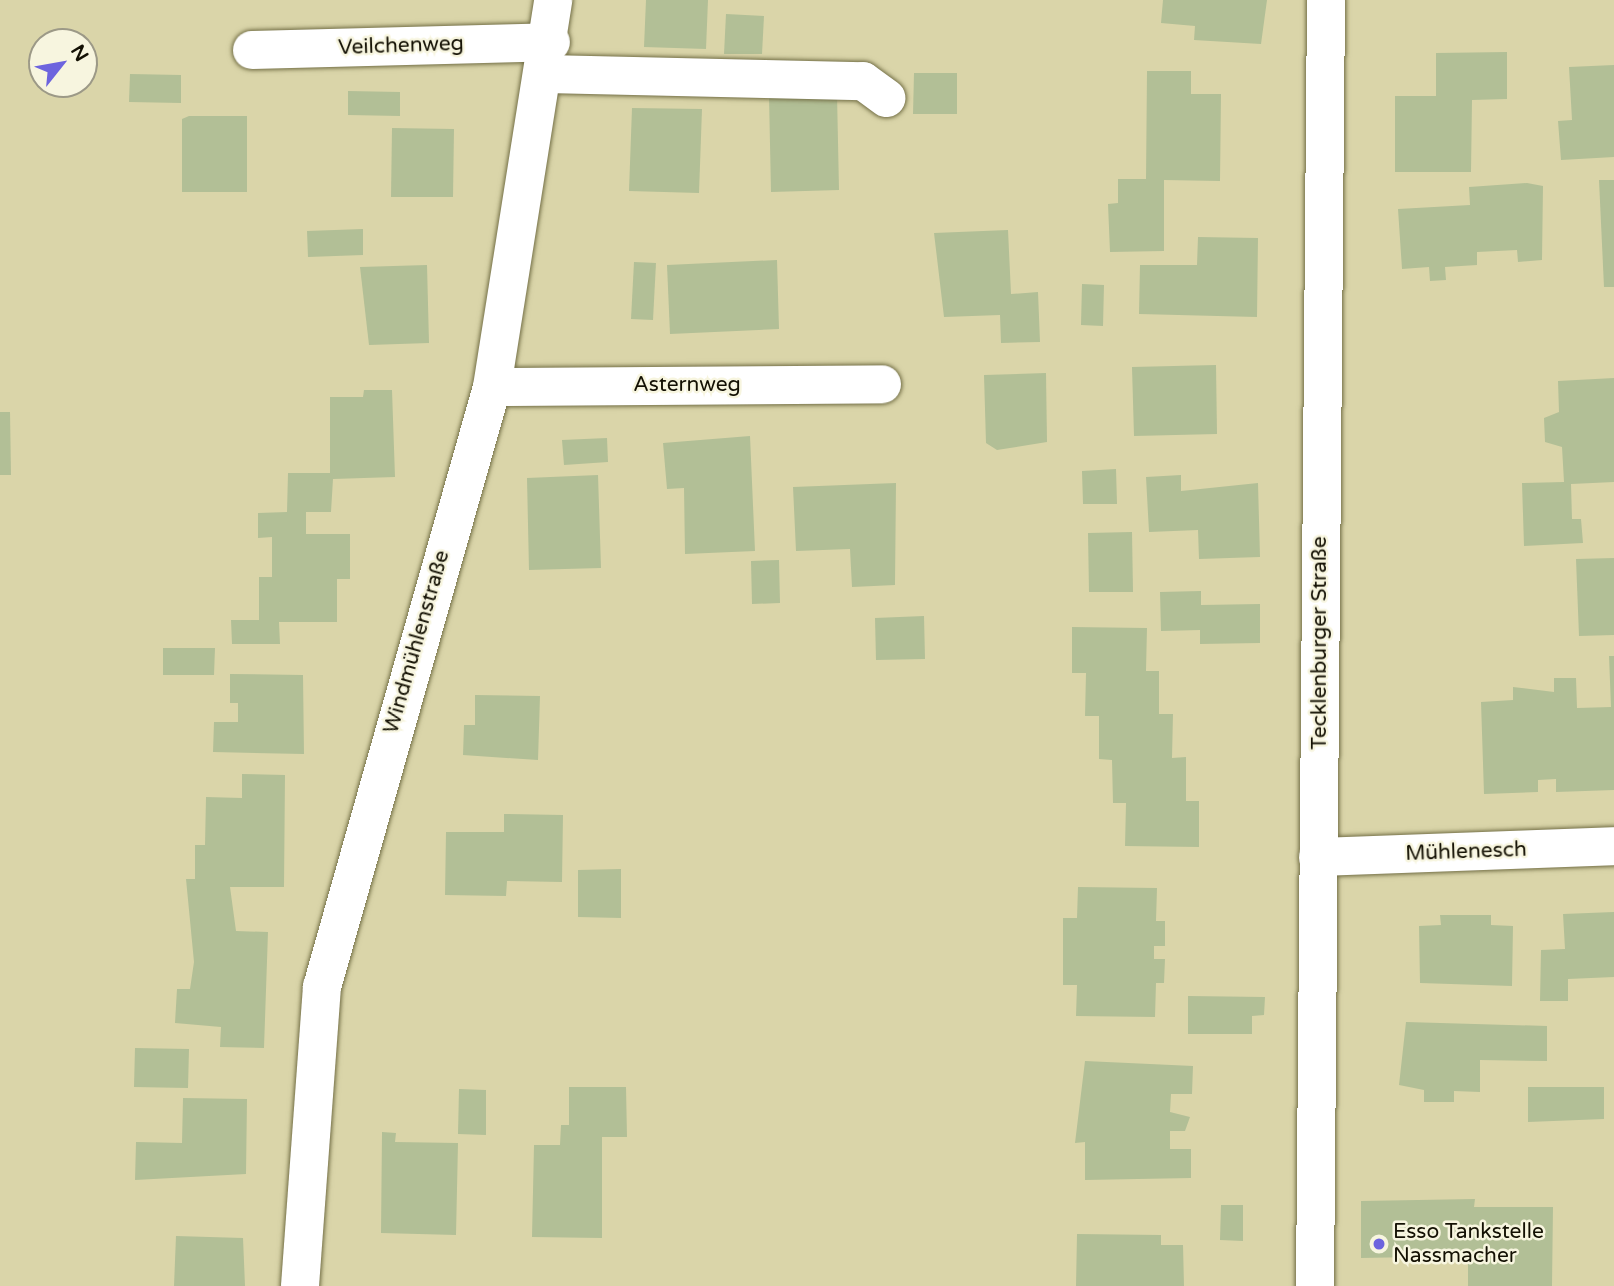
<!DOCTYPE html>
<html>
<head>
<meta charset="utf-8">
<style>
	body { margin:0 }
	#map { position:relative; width:1614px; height:1286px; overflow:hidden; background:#dad5a9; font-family:"Varela Round",sans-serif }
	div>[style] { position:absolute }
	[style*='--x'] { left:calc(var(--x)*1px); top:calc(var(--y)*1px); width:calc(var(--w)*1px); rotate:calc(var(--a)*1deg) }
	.building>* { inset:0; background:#b2bf96 }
	.roads { filter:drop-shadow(0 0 2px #747047) drop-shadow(0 0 2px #747047) }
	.minor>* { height:38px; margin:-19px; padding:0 19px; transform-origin:19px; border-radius:19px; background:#fff }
	.tertiary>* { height:38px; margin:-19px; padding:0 19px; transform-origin:19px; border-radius:19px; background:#fff }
	.dots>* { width:19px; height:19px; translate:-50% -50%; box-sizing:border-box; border:4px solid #f7f5df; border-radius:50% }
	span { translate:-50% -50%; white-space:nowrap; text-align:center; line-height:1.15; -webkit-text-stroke:5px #f7f5df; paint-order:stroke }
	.street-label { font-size:21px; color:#131003 }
	.poi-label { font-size:21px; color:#131003 }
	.left { translate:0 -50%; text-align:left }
	.north { position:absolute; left:28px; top:28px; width:70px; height:70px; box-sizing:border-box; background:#f7f5df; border:2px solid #9c9987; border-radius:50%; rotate:59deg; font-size:19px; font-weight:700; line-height:28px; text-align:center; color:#131003 }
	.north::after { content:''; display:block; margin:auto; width:24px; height:32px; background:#6d64de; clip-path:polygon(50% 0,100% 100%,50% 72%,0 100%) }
</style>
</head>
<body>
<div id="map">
	<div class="building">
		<div style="clip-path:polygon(646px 0,708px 0,706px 49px,644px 47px)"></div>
		<div style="clip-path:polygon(1163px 0,1267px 0,1261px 44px,1194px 40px,1195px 26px,1161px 23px)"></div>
		<div style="clip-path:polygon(726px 14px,764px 16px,762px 54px,724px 54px)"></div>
		<div style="clip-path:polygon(1507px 52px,1507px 99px,1472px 100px,1471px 172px,1395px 172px,1395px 96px,1436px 96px,1436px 53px)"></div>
		<div style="clip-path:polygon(1614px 65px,1614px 157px,1561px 160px,1558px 121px,1572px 120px,1569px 67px)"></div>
		<div style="clip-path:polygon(1147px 71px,1191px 71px,1191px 94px,1221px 94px,1220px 181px,1164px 180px,1164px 251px,1110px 252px,1108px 204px,1118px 203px,1118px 179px,1146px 179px)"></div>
		<div style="clip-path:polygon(914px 73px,957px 73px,957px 114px,913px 114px)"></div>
		<div style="clip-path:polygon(130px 74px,181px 75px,181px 103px,129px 102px)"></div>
		<div style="clip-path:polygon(348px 91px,400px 92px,400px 116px,348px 115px)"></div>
		<div style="clip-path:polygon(837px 94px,839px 190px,771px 192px,769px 96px)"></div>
		<div style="clip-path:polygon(632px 108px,702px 109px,699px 193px,629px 191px)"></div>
		<div style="clip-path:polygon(189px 116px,247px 116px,247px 192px,182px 192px,182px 119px)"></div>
		<div style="clip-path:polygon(392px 128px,454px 129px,453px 197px,391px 197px)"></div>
		<div style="clip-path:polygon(1599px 180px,1614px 180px,1614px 287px,1604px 287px)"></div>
		<div style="clip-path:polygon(1527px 183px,1543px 186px,1542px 260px,1518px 262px,1517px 250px,1477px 252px,1477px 265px,1445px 267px,1446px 280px,1430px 281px,1429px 267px,1402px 269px,1398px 209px,1470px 205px,1469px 187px)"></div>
		<div style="clip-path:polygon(363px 229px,363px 255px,308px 257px,307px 231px)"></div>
		<div style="clip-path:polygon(1008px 230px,1011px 294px,1038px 292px,1040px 342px,1001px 343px,1000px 315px,944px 317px,934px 233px)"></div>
		<div style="clip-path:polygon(1198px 237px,1258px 238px,1257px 317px,1139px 314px,1140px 265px,1197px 265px)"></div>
		<div style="clip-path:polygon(777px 260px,779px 329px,670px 334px,667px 265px)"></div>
		<div style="clip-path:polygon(634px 262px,656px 263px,653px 320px,631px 319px)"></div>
		<div style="clip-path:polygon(427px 265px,429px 343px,369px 345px,360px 267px)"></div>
		<div style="clip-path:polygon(1082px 284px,1104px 285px,1103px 326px,1081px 325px)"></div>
		<div style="clip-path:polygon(1216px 365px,1217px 434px,1134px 436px,1132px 367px)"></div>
		<div style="clip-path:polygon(1046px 373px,1047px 442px,997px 450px,986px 443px,984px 375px)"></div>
		<div style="clip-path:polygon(1614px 378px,1614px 482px,1571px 484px,1572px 519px,1581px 519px,1583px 543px,1524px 546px,1522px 483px,1564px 482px,1562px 447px,1545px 442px,1544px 418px,1559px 412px,1558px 381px)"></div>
		<div style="clip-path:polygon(364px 390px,392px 390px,395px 477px,333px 479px,331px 512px,306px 512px,306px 534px,350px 534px,350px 579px,337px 579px,337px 622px,279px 622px,280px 644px,232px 644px,231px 620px,259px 620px,259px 577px,272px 577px,272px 537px,258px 538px,258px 513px,287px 512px,288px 473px,330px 473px,330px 397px,363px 397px)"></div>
		<div style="clip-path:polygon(0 412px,10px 412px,11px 475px,0 475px)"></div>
		<div style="clip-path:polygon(750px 436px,755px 551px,685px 554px,684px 488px,667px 489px,663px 443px)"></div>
		<div style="clip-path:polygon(607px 438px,608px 462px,564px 465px,562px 440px)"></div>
		<div style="clip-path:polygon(1116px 469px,1117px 504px,1083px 504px,1082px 471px)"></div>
		<div style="clip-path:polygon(598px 475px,601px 568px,529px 570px,527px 478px)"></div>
		<div style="clip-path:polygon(1181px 475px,1181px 491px,1258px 483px,1260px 557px,1199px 559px,1198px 530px,1149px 532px,1146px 477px)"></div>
		<div style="clip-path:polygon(896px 483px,895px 585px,852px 587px,850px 549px,796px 551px,793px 487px)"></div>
		<div style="clip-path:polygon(1132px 532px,1133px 592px,1089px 592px,1088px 533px)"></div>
		<div style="clip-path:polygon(1614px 558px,1614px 635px,1579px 636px,1576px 559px)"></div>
		<div style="clip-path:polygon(779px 560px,780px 603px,752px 604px,751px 561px)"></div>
		<div style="clip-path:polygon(1201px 591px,1201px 605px,1260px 604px,1260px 643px,1200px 644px,1200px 630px,1161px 631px,1160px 592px)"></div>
		<div style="clip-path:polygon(924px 616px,925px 659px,876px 660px,875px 618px)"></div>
		<div style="clip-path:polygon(1072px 627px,1147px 628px,1146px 671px,1159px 671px,1159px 714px,1173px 714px,1172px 758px,1186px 757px,1186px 801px,1199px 801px,1199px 847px,1125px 846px,1126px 803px,1113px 803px,1112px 760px,1099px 759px,1099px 716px,1085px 716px,1086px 673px,1072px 673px)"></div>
		<div style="clip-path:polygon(163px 648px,215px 648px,214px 675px,163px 675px)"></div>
		<div style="clip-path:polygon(1609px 656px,1614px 656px,1614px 790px,1556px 792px,1556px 779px,1538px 780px,1538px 792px,1484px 794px,1481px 702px,1513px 700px,1513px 687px,1554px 692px,1554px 678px,1576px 678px,1577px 708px,1611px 707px)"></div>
		<div style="clip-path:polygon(230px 674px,303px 675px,304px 754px,213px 752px,214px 722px,238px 722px,238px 703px,230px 703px)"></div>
		<div style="clip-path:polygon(475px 695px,540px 696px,538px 760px,463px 755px,464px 725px,475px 725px)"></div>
		<div style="clip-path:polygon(242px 774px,285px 775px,284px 887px,230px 887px,236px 931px,268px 932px,264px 1048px,220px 1047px,221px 1027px,175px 1023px,177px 989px,190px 989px,194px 962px,186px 879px,195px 879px,195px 845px,205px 845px,206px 797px,242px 798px)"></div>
		<div style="clip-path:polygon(504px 814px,563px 815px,562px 882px,507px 881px,506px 896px,445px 895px,446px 832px,504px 832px)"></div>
		<div style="clip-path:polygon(621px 869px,621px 918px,578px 917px,578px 870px)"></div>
		<div style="clip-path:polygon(1078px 887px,1157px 888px,1156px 921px,1165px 921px,1165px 946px,1154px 946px,1154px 959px,1165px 959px,1164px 983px,1156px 983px,1155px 1017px,1076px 1016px,1077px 985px,1063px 985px,1063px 918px,1077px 918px)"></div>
		<div style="clip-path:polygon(1614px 912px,1614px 977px,1568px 979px,1568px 1001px,1540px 1001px,1541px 950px,1565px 949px,1563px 914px)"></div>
		<div style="clip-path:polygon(1440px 915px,1491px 915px,1491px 925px,1513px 926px,1512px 986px,1420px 983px,1419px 926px,1441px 925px)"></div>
		<div style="clip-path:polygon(1188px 996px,1265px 997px,1264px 1015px,1252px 1016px,1252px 1034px,1188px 1034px)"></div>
		<div style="clip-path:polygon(1406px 1022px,1547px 1026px,1547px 1061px,1480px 1060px,1480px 1092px,1454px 1091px,1454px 1102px,1424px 1102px,1424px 1090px,1399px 1085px)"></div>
		<div style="clip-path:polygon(135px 1048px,189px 1049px,188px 1088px,134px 1087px)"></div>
		<div style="clip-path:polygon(1085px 1061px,1193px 1066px,1192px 1094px,1171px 1094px,1170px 1112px,1190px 1117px,1185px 1131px,1170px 1131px,1170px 1149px,1191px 1149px,1191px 1178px,1085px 1180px,1085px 1142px,1075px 1143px)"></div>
		<div style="clip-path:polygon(569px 1087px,626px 1087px,627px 1137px,602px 1137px,602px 1238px,532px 1237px,534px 1145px,560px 1145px,561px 1125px,569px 1125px)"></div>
		<div style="clip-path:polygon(1528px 1087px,1604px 1087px,1604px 1119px,1528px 1122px)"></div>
		<div style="clip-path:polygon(459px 1089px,486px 1090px,486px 1135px,458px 1134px)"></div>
		<div style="clip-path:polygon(183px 1098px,247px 1099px,246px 1174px,135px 1180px,136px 1142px,182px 1143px)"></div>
		<div style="clip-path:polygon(382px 1132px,396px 1133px,395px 1142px,458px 1143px,456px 1235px,381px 1233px)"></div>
		<div style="clip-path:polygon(1475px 1199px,1474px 1207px,1553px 1207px,1552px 1286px,1468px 1286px,1468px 1256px,1361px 1258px,1361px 1201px)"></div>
		<div style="clip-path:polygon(1221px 1205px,1243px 1205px,1243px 1241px,1220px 1240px)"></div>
		<div style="clip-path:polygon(1077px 1234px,1161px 1235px,1161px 1245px,1183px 1245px,1184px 1286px,1076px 1286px)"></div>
		<div style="clip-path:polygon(176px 1236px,243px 1238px,245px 1286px,174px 1286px)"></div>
	</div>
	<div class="roads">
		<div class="minor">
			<div style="--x:252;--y:50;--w:299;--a:-1.5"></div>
			<div style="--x:546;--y:74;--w:317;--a:1.3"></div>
			<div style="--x:863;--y:81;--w:29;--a:36"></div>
			<div style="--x:492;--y:387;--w:390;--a:-0.4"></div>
			<div style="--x:1318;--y:857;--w:296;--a:-2.1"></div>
			<div style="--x:300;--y:1286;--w:300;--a:-85.8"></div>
			<div style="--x:322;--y:987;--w:624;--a:-74.18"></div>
			<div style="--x:492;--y:387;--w:392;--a:-81"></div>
		</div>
		<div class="tertiary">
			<div style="--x:1315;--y:1286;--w:1286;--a:-89.51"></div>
		</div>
	</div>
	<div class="dots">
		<div style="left:1379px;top:1244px;background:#6d64de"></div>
	</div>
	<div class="street-label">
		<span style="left:401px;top:46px;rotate:-2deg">Veilchenweg</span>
		<span style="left:687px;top:385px">Asternweg</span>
		<span style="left:417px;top:642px;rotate:-74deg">Windmühlenstraße</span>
		<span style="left:1320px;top:643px;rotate:-90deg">Tecklenburger Straße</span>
		<span style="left:1466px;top:852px;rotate:-2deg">Mühlenesch</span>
	</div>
	<div class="poi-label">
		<span class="left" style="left:1393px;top:1244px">Esso Tankstelle<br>Nassmacher</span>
	</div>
	<div class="north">N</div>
</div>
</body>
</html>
